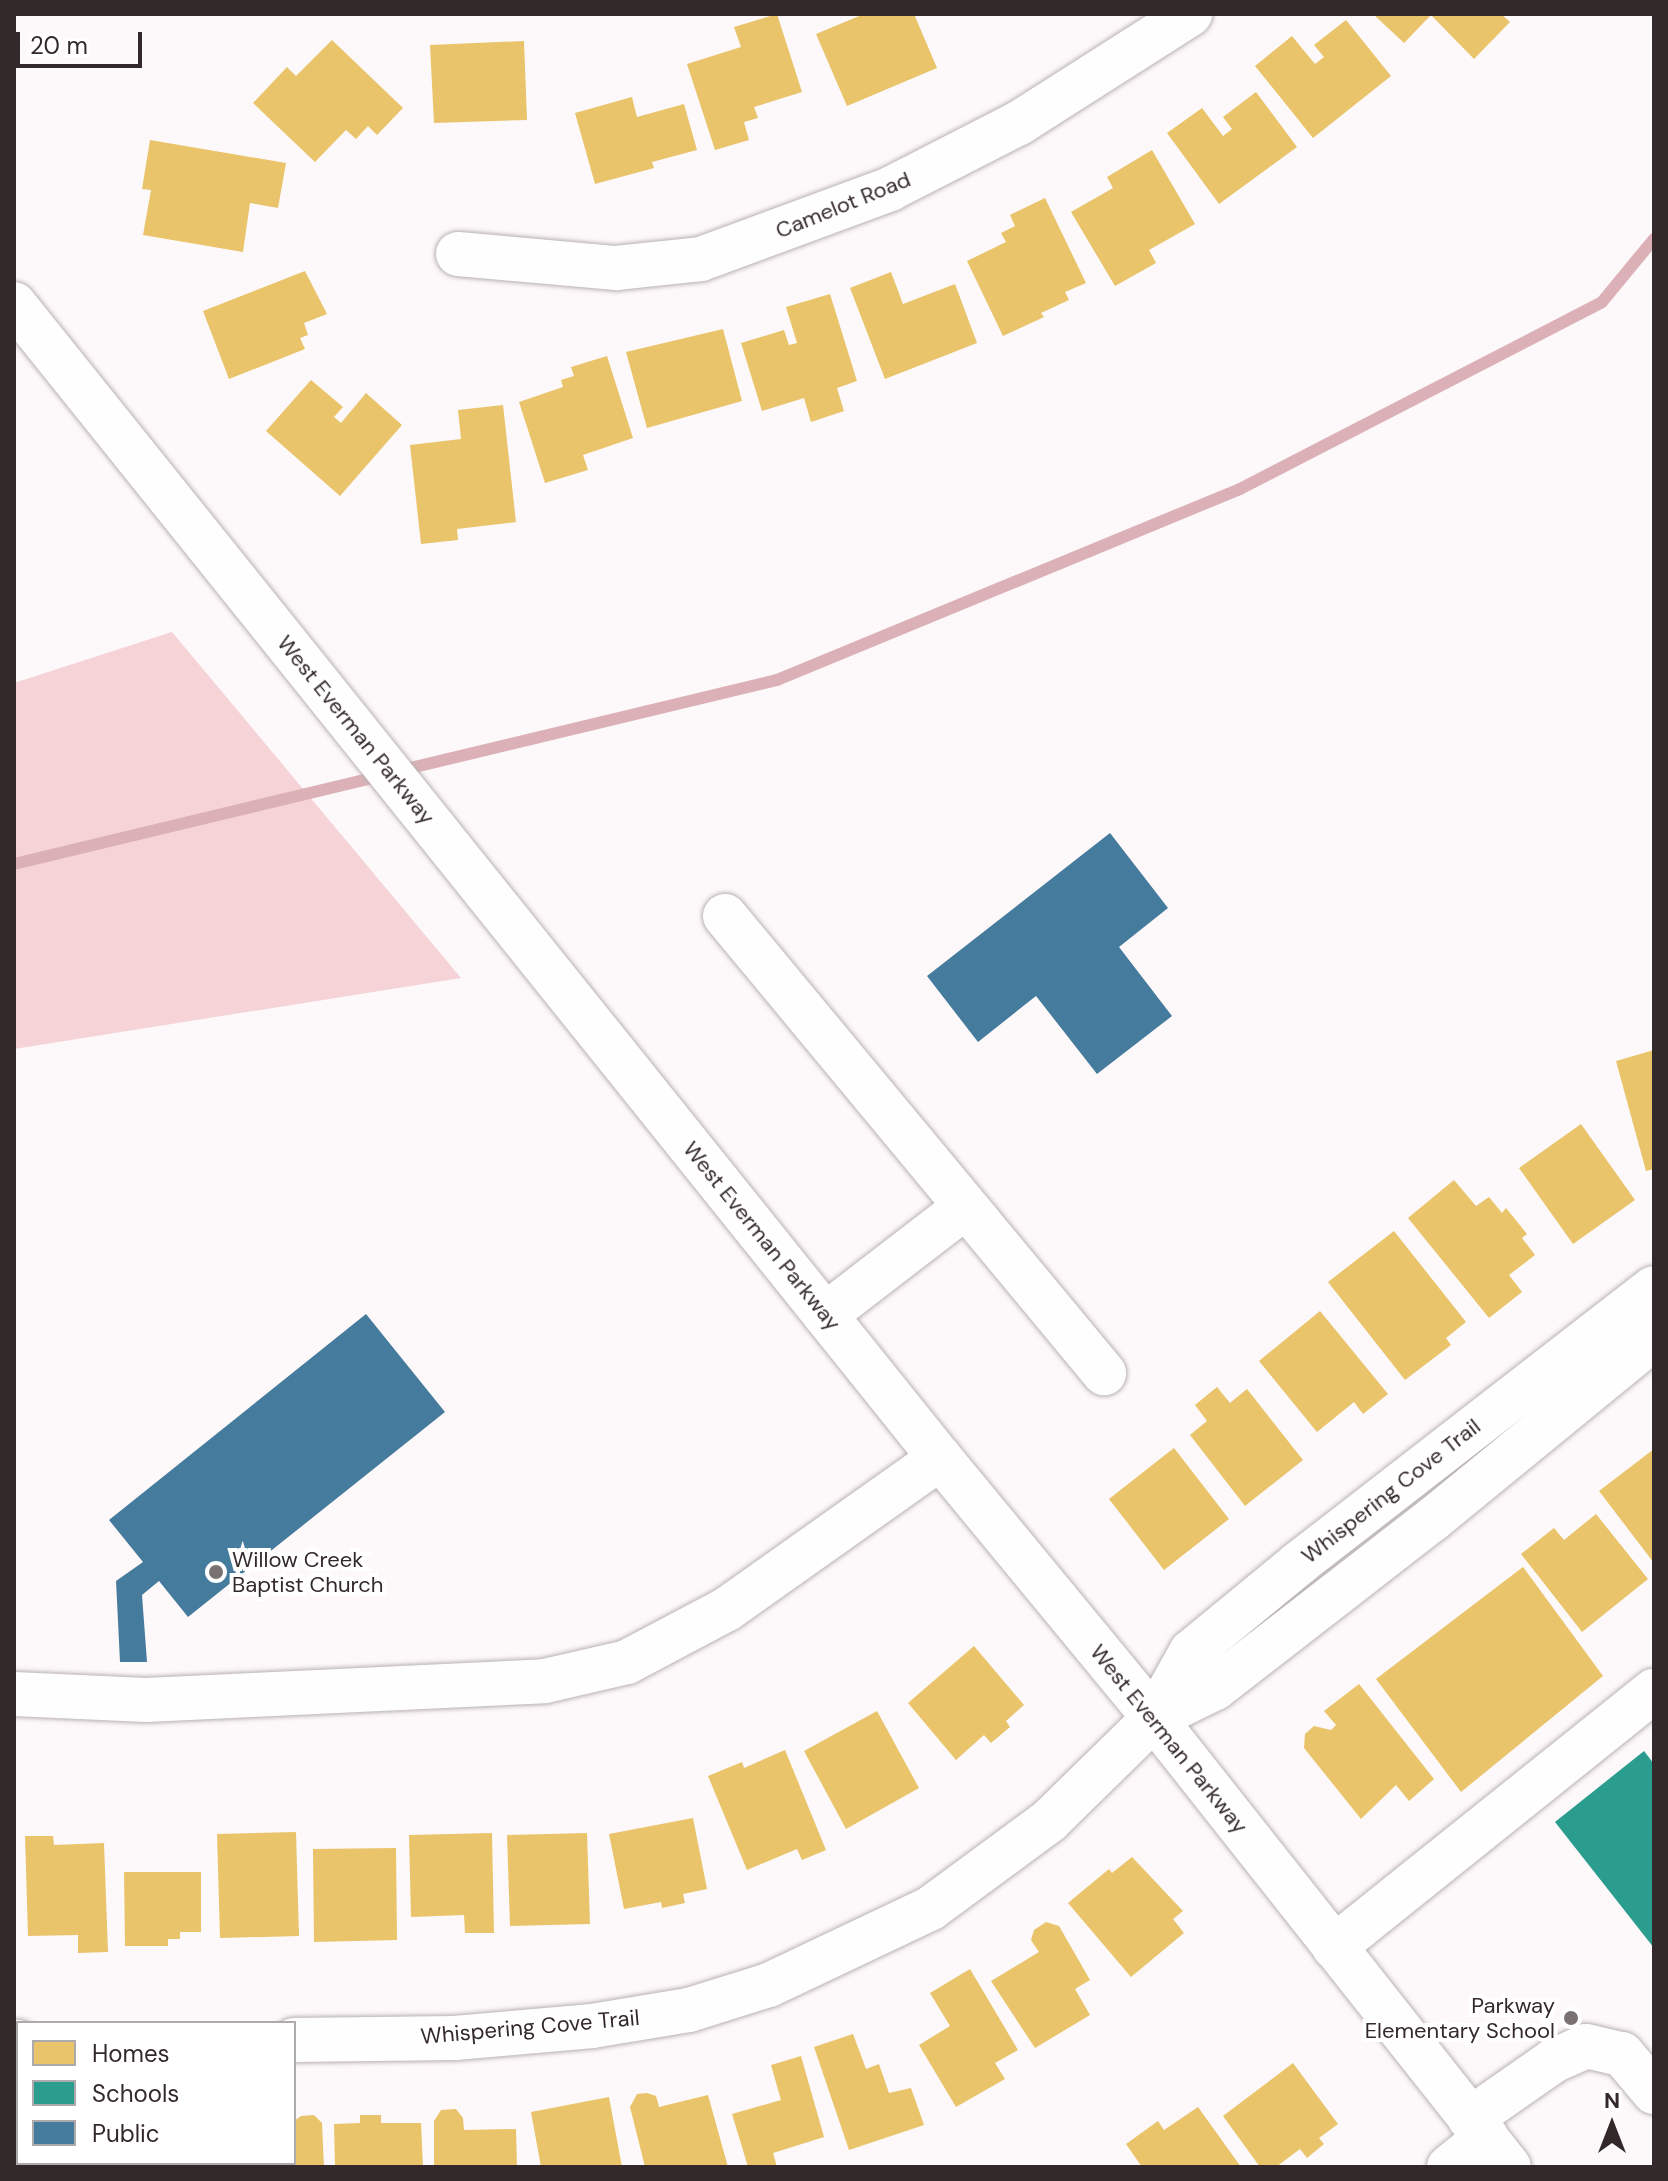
<!DOCTYPE html>
<html>
<head>
<meta charset="utf-8">
<style>
	body { margin:0 }
	#map { position:relative; width:1668px; height:2181px; overflow:hidden; background:#fdf8f9; font-family:"DM Sans",sans-serif }
	div>[style] { position:absolute }
	[style*='--x'] { left:calc(var(--x)*1px); top:calc(var(--y)*1px); width:calc(var(--w)*1px); rotate:calc(var(--a)*1deg) }
	.green>* { inset:0; background:#f5d3d7 }
	.homes>* { inset:0; background:#e9c46a }
	.schools>* { inset:0; background:#2a9d8f }
	.public>* { inset:0; background:#457b9d }
	.stream>* { height:12px; margin:-6px; padding:0 6px; transform-origin:6px; border-radius:6px; background:#dbb1b7 }
	.roads { filter:drop-shadow(0 0 2px #b9b2b3) drop-shadow(0 0 2px #b9b2b3) }
	.minor>* { height:44px; margin:-22px; padding:0 22px; transform-origin:22px; border-radius:22px; background:#fffefe }
	.dots>* { width:22px; height:22px; translate:-50% -50%; box-sizing:border-box; border:4px solid #fff; border-radius:50% }
	span { translate:-50% -50%; white-space:nowrap; text-align:center; line-height:1.15; -webkit-text-stroke:8px #fff; paint-order:stroke }
	.street-label { font-size:22px; color:#34292a }
	.poi-label { font-size:22px; color:#34292a }
	.left { translate:0 -50%; text-align:left }
	.right { translate:-100% -50%; text-align:right }
	.frame { position:absolute; inset:0; border:16px solid #34292a; pointer-events:none }
	.legend { position:absolute; left:16px; top:2021px; width:280px; height:144px; box-sizing:border-box; background:#fff; border:2px solid #aea9aa; margin:0; padding:10px 14px; list-style:none; font-size:24px; color:#34292a }
	.legend li { display:flex; align-items:center; gap:16px; height:40px }
	.legend b { width:40px; border:2px solid #aea9aa }
	.north { position:absolute; left:1572px; top:2085px; width:80px; height:80px; -webkit-text-stroke:6px #fff; paint-order:stroke; rotate:0deg; font-size:22px; font-weight:700; line-height:32px; text-align:center; color:#34292a }
	.north::after { content:''; display:block; margin:auto; width:28px; height:36px; background:#34292a; clip-path:polygon(50% 0,100% 100%,50% 72%,0 100%) }
	.scale { position:absolute; left:16px; top:32px; width:126px; height:36px; box-sizing:border-box; border:4px solid #34292a; border-top:0; padding-left:10px; font-size:24px; line-height:28px; white-space:nowrap; color:#34292a; -webkit-text-stroke:6px #fff; paint-order:stroke }
</style>
</head>
<body>
<div id="map">
	<div class="green">
		<div style="clip-path:polygon(172px 632px,461px 978px,14px 1049px,14px 683px)"></div>
	</div>
	<div class="homes">
		<div style="clip-path:polygon(777px 14px,802px 92px,754px 107px,758px 118px,744px 122px,749px 140px,715px 150px,687px 64px,741px 47px,734px 27px)"></div>
		<div style="clip-path:polygon(864px 14px,914px 14px,937px 68px,847px 106px,816px 34px)"></div>
		<div style="clip-path:polygon(1373px 14px,1501px 14px,1510px 22px,1474px 59px,1431px 15px,1404px 43px)"></div>
		<div style="clip-path:polygon(1346px 20px,1391px 76px,1313px 138px,1255px 66px,1292px 36px,1315px 64px,1324px 57px,1314px 45px)"></div>
		<div style="clip-path:polygon(332px 40px,403px 108px,377px 135px,368px 126px,356px 139px,346px 130px,315px 162px,253px 103px,287px 67px,296px 76px)"></div>
		<div style="clip-path:polygon(524px 41px,527px 120px,434px 123px,430px 45px)"></div>
		<div style="clip-path:polygon(1256px 92px,1297px 147px,1219px 204px,1167px 133px,1202px 108px,1223px 136px,1232px 129px,1223px 117px)"></div>
		<div style="clip-path:polygon(632px 97px,637px 117px,684px 104px,697px 150px,652px 162px,654px 168px,595px 184px,575px 113px)"></div>
		<div style="clip-path:polygon(150px 140px,286px 163px,278px 208px,250px 203px,243px 252px,143px 235px,151px 190px,142px 189px)"></div>
		<div style="clip-path:polygon(1152px 150px,1195px 224px,1149px 250px,1156px 263px,1115px 286px,1071px 212px,1113px 188px,1107px 177px)"></div>
		<div style="clip-path:polygon(1045px 198px,1086px 283px,1065px 292px,1069px 300px,1041px 313px,1044px 317px,1003px 336px,967px 261px,1006px 242px,1001px 233px,1015px 226px,1010px 215px)"></div>
		<div style="clip-path:polygon(305px 271px,327px 314px,304px 323px,308px 335px,300px 338px,305px 349px,229px 379px,203px 311px)"></div>
		<div style="clip-path:polygon(891px 272px,903px 304px,955px 284px,977px 343px,885px 379px,850px 288px)"></div>
		<div style="clip-path:polygon(830px 294px,857px 381px,837px 388px,844px 411px,811px 422px,804px 398px,762px 411px,741px 343px,784px 330px,789px 345px,797px 343px,786px 307px)"></div>
		<div style="clip-path:polygon(723px 329px,742px 401px,647px 428px,626px 352px)"></div>
		<div style="clip-path:polygon(607px 356px,633px 438px,583px 455px,588px 470px,545px 483px,519px 402px,563px 387px,561px 380px,574px 376px,571px 367px)"></div>
		<div style="clip-path:polygon(311px 380px,343px 407px,334px 417px,341px 423px,366px 393px,402px 425px,340px 496px,266px 431px)"></div>
		<div style="clip-path:polygon(503px 405px,516px 522px,457px 529px,458px 540px,421px 544px,410px 445px,461px 439px,458px 410px)"></div>
		<div style="clip-path:polygon(1654px 1050px,1654px 1169px,1646px 1171px,1616px 1061px)"></div>
		<div style="clip-path:polygon(1581px 1124px,1635px 1200px,1573px 1244px,1519px 1168px)"></div>
		<div style="clip-path:polygon(1454px 1180px,1476px 1206px,1489px 1197px,1502px 1213px,1506px 1208px,1527px 1234px,1522px 1238px,1535px 1255px,1509px 1275px,1522px 1292px,1489px 1318px,1408px 1218px)"></div>
		<div style="clip-path:polygon(1394px 1231px,1466px 1322px,1446px 1338px,1451px 1345px,1405px 1380px,1328px 1282px)"></div>
		<div style="clip-path:polygon(1320px 1311px,1388px 1394px,1363px 1414px,1354px 1402px,1317px 1432px,1259px 1361px)"></div>
		<div style="clip-path:polygon(1217px 1387px,1230px 1403px,1247px 1389px,1303px 1460px,1245px 1506px,1190px 1435px,1207px 1421px,1195px 1405px)"></div>
		<div style="clip-path:polygon(1174px 1448px,1229px 1519px,1164px 1570px,1109px 1499px)"></div>
		<div style="clip-path:polygon(1654px 1449px,1654px 1563px,1599px 1491px)"></div>
		<div style="clip-path:polygon(1596px 1514px,1648px 1579px,1582px 1632px,1521px 1554px,1554px 1528px,1564px 1540px)"></div>
		<div style="clip-path:polygon(1523px 1567px,1603px 1676px,1461px 1792px,1376px 1679px)"></div>
		<div style="clip-path:polygon(974px 1646px,1024px 1705px,1006px 1721px,1010px 1727px,991px 1743px,984px 1735px,956px 1760px,908px 1703px)"></div>
		<div style="clip-path:polygon(1359px 1684px,1434px 1779px,1409px 1801px,1396px 1785px,1361px 1819px,1304px 1748px,1305px 1734px,1314px 1726px,1331px 1730px,1336px 1725px,1324px 1711px)"></div>
		<div style="clip-path:polygon(877px 1711px,919px 1788px,846px 1829px,804px 1751px)"></div>
		<div style="clip-path:polygon(785px 1750px,826px 1850px,802px 1860px,797px 1849px,747px 1870px,708px 1776px,742px 1762px,744px 1768px)"></div>
		<div style="clip-path:polygon(693px 1818px,707px 1889px,683px 1894px,685px 1903px,662px 1908px,661px 1902px,624px 1909px,609px 1834px)"></div>
		<div style="clip-path:polygon(296px 1832px,299px 1936px,220px 1938px,217px 1834px)"></div>
		<div style="clip-path:polygon(492px 1833px,494px 1933px,465px 1933px,464px 1915px,411px 1917px,409px 1835px)"></div>
		<div style="clip-path:polygon(587px 1833px,590px 1924px,510px 1926px,507px 1835px)"></div>
		<div style="clip-path:polygon(25px 1836px,53px 1836px,54px 1845px,104px 1843px,108px 1952px,78px 1953px,78px 1935px,28px 1936px)"></div>
		<div style="clip-path:polygon(396px 1848px,397px 1940px,314px 1942px,313px 1849px)"></div>
		<div style="clip-path:polygon(1132px 1857px,1183px 1911px,1173px 1919px,1184px 1933px,1131px 1977px,1068px 1903px,1109px 1869px,1112px 1873px)"></div>
		<div style="clip-path:polygon(124px 1872px,201px 1872px,201px 1932px,180px 1932px,180px 1939px,168px 1939px,168px 1946px,125px 1946px)"></div>
		<div style="clip-path:polygon(1046px 1922px,1059px 1926px,1090px 1980px,1075px 1989px,1090px 2015px,1035px 2048px,991px 1981px,1039px 1952px,1031px 1940px,1034px 1930px)"></div>
		<div style="clip-path:polygon(970px 1969px,1018px 2050px,995px 2063px,1005px 2079px,956px 2107px,919px 2045px,950px 2026px,930px 1993px)"></div>
		<div style="clip-path:polygon(853px 2034px,866px 2069px,879px 2064px,889px 2093px,911px 2088px,924px 2125px,849px 2150px,814px 2047px)"></div>
		<div style="clip-path:polygon(801px 2056px,824px 2137px,773px 2153px,777px 2167px,748px 2167px,732px 2114px,781px 2100px,771px 2065px)"></div>
		<div style="clip-path:polygon(1293px 2063px,1338px 2124px,1319px 2138px,1324px 2144px,1307px 2158px,1300px 2149px,1276px 2167px,1260px 2167px,1223px 2116px)"></div>
		<div style="clip-path:polygon(647px 2093px,656px 2096px,659px 2107px,708px 2095px,728px 2167px,645px 2167px,630px 2107px,637px 2094px)"></div>
		<div style="clip-path:polygon(609px 2097px,622px 2167px,541px 2167px,531px 2112px)"></div>
		<div style="clip-path:polygon(1198px 2107px,1241px 2167px,1142px 2167px,1126px 2144px,1158px 2121px,1164px 2130px)"></div>
		<div style="clip-path:polygon(456px 2109px,463px 2118px,464px 2130px,516px 2129px,517px 2167px,434px 2167px,434px 2121px,441px 2110px)"></div>
		<div style="clip-path:polygon(314px 2115px,322px 2123px,324px 2167px,239px 2167px,238px 2163px,294px 2163px,294px 2121px,301px 2116px)"></div>
		<div style="clip-path:polygon(360px 2115px,381px 2115px,381px 2123px,421px 2123px,423px 2167px,335px 2167px,334px 2124px,360px 2123px)"></div>
		<div style="clip-path:polygon(18px 2148px,18px 2163px,34px 2163px,34px 2167px,14px 2167px,14px 2149px)"></div>
		<div style="clip-path:polygon(45px 2163px,129px 2163px,129px 2167px,46px 2167px)"></div>
		<div style="clip-path:polygon(141px 2163px,225px 2163px,225px 2167px,141px 2167px)"></div>
	</div>
	<div class="schools">
		<div style="clip-path:polygon(1644px 1751px,1654px 1764px,1654px 1948px,1555px 1822px)"></div>
	</div>
	<div class="public">
		<div style="clip-path:polygon(1110px 833px,1168px 908px,1119px 947px,1172px 1016px,1097px 1074px,1036px 996px,978px 1042px,927px 976px)"></div>
		<div style="clip-path:polygon(366px 1314px,445px 1412px,188px 1617px,159px 1581px,142px 1595px,147px 1662px,120px 1662px,116px 1581px,143px 1562px,109px 1520px)"></div>
	</div>
	<div class="stream">
		<div style="--x:398;--y:771;--w:390;--a:-13.5"></div>
		<div style="--x:777;--y:680;--w:501;--a:-22.42"></div>
		<div style="--x:1240;--y:489;--w:407;--a:-27.3"></div>
		<div style="--x:1602;--y:302;--w:82;--a:-50.5"></div>
		<div style="--x:14;--y:864;--w:376;--a:-13.5"></div>
	</div>
	<div class="roads">
		<div class="minor">
			<div style="--x:458;--y:254;--w:159;--a:5.1"></div>
			<div style="--x:616;--y:268;--w:85;--a:-6"></div>
			<div style="--x:701;--y:259;--w:202;--a:-20.3"></div>
			<div style="--x:890;--y:189;--w:145;--a:-27.1"></div>
			<div style="--x:1019;--y:123;--w:203;--a:-32.5"></div>
			<div style="--x:14;--y:304;--w:1480;--a:51.26"></div>
			<div style="--x:940;--y:1458;--w:337;--a:50.5"></div>
			<div style="--x:1154;--y:1718;--w:572;--a:51.67"></div>
			<div style="--x:725;--y:916;--w:594;--a:50.33"></div>
			<div style="--x:825;--y:1315;--w:175;--a:-37.6"></div>
			<div style="--x:14;--y:1694;--w:132;--a:2.6"></div>
			<div style="--x:146;--y:1700;--w:399;--a:-2.7"></div>
			<div style="--x:545;--y:1681;--w:84;--a:-13"></div>
			<div style="--x:627;--y:1662;--w:113;--a:-27.9"></div>
			<div style="--x:727;--y:1609;--w:261;--a:-35.3"></div>
			<div style="--x:1154;--y:1718;--w:68;--a:-26.2"></div>
			<div style="--x:1215;--y:1688;--w:276;--a:-37.8"></div>
			<div style="--x:1433;--y:1519;--w:286;--a:-39.3"></div>
			<div style="--x:1334;--y:1947;--w:410;--a:-38.7"></div>
			<div style="--x:294;--y:2040;--w:161;--a:-0.7"></div>
			<div style="--x:455;--y:2038;--w:138;--a:-5"></div>
			<div style="--x:592;--y:2026;--w:98;--a:-9.4"></div>
			<div style="--x:689;--y:2010;--w:84;--a:-17.4"></div>
			<div style="--x:769;--y:1985;--w:179;--a:-25.4"></div>
			<div style="--x:931;--y:1908;--w:147;--a:-36.4"></div>
			<div style="--x:1049;--y:1821;--w:147;--a:-44.4"></div>
			<div style="--x:1154;--y:1718;--w:76;--a:-60.7"></div>
			<div style="--x:1191;--y:1652;--w:139;--a:-39.4"></div>
			<div style="--x:1298;--y:1564;--w:450;--a:-37.8"></div>
			<div style="--x:14;--y:2042;--w:4;--a:0"></div>
			<div style="--x:1470;--y:2119;--w:101;--a:-34.9"></div>
			<div style="--x:1553;--y:2061;--w:36;--a:-24"></div>
			<div style="--x:1586;--y:2046;--w:37;--a:13"></div>
			<div style="--x:1622;--y:2054;--w:50;--a:49.9"></div>
			<div style="--x:1449;--y:2167;--w:48;--a:-39"></div>
		</div>
	</div>
	<div class="dots">
		<div style="left:216px;top:1572px;background:#7a7172"></div>
		<div style="left:1571px;top:2018px;background:#7a7172"></div>
	</div>
	<div class="street-label">
		<span style="left:843px;top:205px;rotate:-22deg">Camelot Road</span>
		<span style="left:356px;top:730px;rotate:51deg">West Everman Parkway</span>
		<span style="left:762px;top:1236px;rotate:51deg">West Everman Parkway</span>
		<span style="left:1391px;top:1491px;rotate:-38deg">Whispering Cove Trail</span>
		<span style="left:1169px;top:1739px;rotate:51deg">West Everman Parkway</span>
		<span style="left:530px;top:2027px;rotate:-5deg">Whispering Cove Trail</span>
	</div>
	<div class="poi-label">
		<span class="left" style="left:232px;top:1572px">Willow Creek<br>Baptist Church</span>
		<span class="right" style="left:1555px;top:2018px">Parkway<br>Elementary School</span>
	</div>
	<div class="frame"></div>
	<ul class="legend">
	<li><b style="height:22px;background:#e9c46a"></b>Homes</li>
	<li><b style="height:22px;background:#2a9d8f"></b>Schools</li>
	<li><b style="height:22px;background:#457b9d"></b>Public</li>
	</ul>
	<div class="north">N</div>
	<div class="scale">20 m</div>
</div>
</body>
</html>
